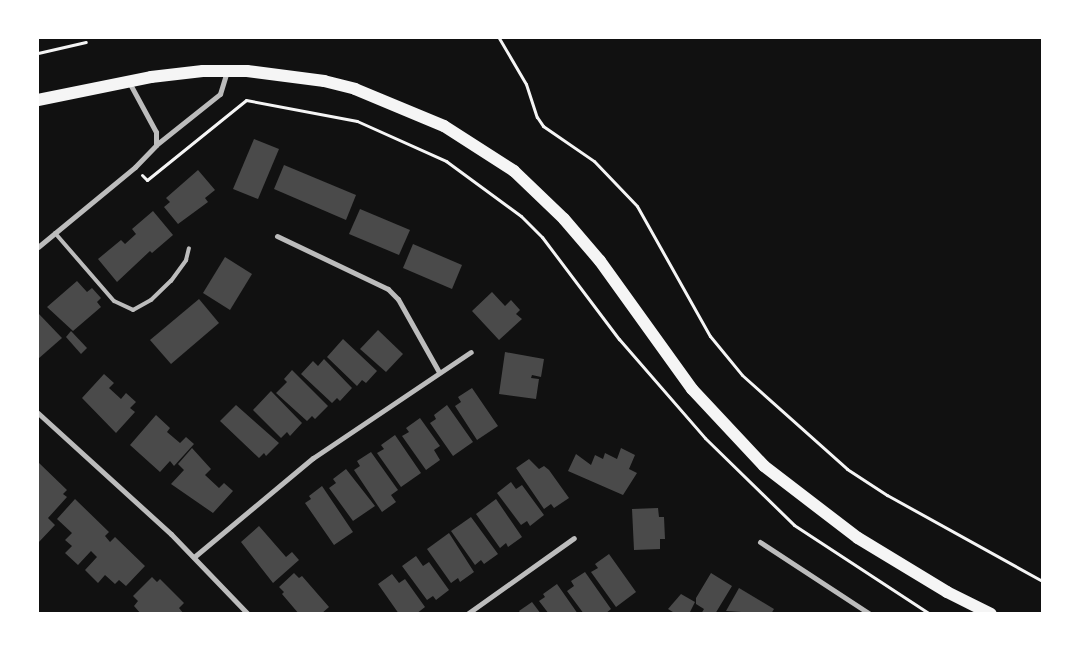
<!DOCTYPE html>
<html>
<head>
<meta charset="utf-8">
<style>
	body { margin:0 }
	#map { position:relative; width:1080px; height:651px; overflow:hidden; background:#111; font-family:"Noto Sans",sans-serif }
	div>[style] { position:absolute }
	[style*='--x'] { left:calc(var(--x)*1px); top:calc(var(--y)*1px); width:calc(var(--w)*1px); rotate:calc(var(--a)*1deg) }
	.building>* { inset:0; background:#4a4a4a }
	.path>* { height:3px; margin:-1.5px; padding:0 1.5px; transform-origin:1.5px; border-radius:1.5px; background:#f5f5f5 }
	.service>* { height:4px; margin:-2px; padding:0 2px; transform-origin:2px; border-radius:2px; background:#bcbcbc }
	.minor>* { height:5px; margin:-2.5px; padding:0 2.5px; transform-origin:2.5px; border-radius:2.5px; background:#bcbcbc }
	.primary>* { height:12px; margin:-6px; padding:0 6px; transform-origin:6px; border-radius:6px; background:#f5f5f5 }
	span { translate:-50% -50%; white-space:nowrap; text-align:center; line-height:1.15; -webkit-text-stroke:5px #fff; paint-order:stroke }
	.frame { position:absolute; inset:0; border:39px solid #fff; pointer-events:none }
</style>
</head>
<body>
<div id="map">
	<div class="building">
		<div style="clip-path:polygon(254px 139px,279px 149px,258px 199px,233px 189px)"></div>
		<div style="clip-path:polygon(284px 165px,356px 195px,346px 220px,274px 189px)"></div>
		<div style="clip-path:polygon(198px 170px,215px 190px,205px 198px,208px 202px,178px 224px,164px 207px,170px 202px,166px 198px)"></div>
		<div style="clip-path:polygon(360px 209px,410px 230px,399px 255px,349px 234px)"></div>
		<div style="clip-path:polygon(153px 211px,173px 235px,152px 253px,150px 251px,117px 282px,98px 259px,121px 240px,125px 244px,136px 234px,132px 229px)"></div>
		<div style="clip-path:polygon(413px 244px,462px 265px,452px 289px,403px 268px)"></div>
		<div style="clip-path:polygon(225px 257px,252px 274px,230px 310px,203px 293px)"></div>
		<div style="clip-path:polygon(77px 281px,87px 292px,92px 288px,101px 298px,97px 302px,101px 307px,73px 331px,47px 307px)"></div>
		<div style="clip-path:polygon(492px 292px,505px 306px,511px 300px,520px 310px,516px 314px,522px 319px,499px 340px,472px 311px)"></div>
		<div style="clip-path:polygon(199px 299px,219px 323px,171px 364px,150px 340px)"></div>
		<div style="clip-path:polygon(38px 313px,62px 338px,38px 359px)"></div>
		<div style="clip-path:polygon(378px 330px,403px 354px,386px 372px,360px 349px)"></div>
		<div style="clip-path:polygon(71px 331px,87px 348px,81px 354px,66px 337px)"></div>
		<div style="clip-path:polygon(343px 339px,377px 371px,366px 383px,362px 380px,357px 386px,327px 357px)"></div>
		<div style="clip-path:polygon(505px 352px,544px 359px,541px 377px,532px 375px,531px 378px,539px 379px,536px 399px,499px 394px)"></div>
		<div style="clip-path:polygon(324px 359px,352px 388px,340px 401px,337px 398px,332px 403px,301px 374px,313px 361px,318px 366px)"></div>
		<div style="clip-path:polygon(292px 370px,328px 406px,315px 419px,312px 416px,307px 421px,276px 393px,287px 382px,284px 379px)"></div>
		<div style="clip-path:polygon(104px 374px,114px 383px,109px 388px,121px 399px,126px 393px,136px 402px,130px 408px,135px 412px,116px 433px,82px 398px)"></div>
		<div style="clip-path:polygon(472px 388px,498px 426px,477px 440px,455px 406px,461px 402px,458px 397px)"></div>
		<div style="clip-path:polygon(271px 391px,302px 423px,290px 436px,287px 432px,281px 438px,253px 410px)"></div>
		<div style="clip-path:polygon(236px 405px,279px 443px,266px 456px,264px 453px,259px 458px,220px 421px)"></div>
		<div style="clip-path:polygon(447px 405px,473px 442px,453px 456px,430px 423px,436px 419px,434px 415px)"></div>
		<div style="clip-path:polygon(156px 415px,170px 428px,167px 432px,180px 443px,186px 437px,194px 444px,174px 466px,170px 461px,160px 472px,130px 445px)"></div>
		<div style="clip-path:polygon(420px 418px,440px 446px,434px 450px,440px 460px,426px 470px,402px 436px,409px 432px,406px 428px)"></div>
		<div style="clip-path:polygon(395px 435px,421px 473px,401px 487px,377px 453px,384px 449px,381px 445px)"></div>
		<div style="clip-path:polygon(192px 448px,211px 469px,205px 475px,219px 488px,224px 483px,233px 491px,213px 513px,171px 484px,184px 470px,178px 464px)"></div>
		<div style="clip-path:polygon(621px 448px,635px 455px,629px 469px,637px 473px,623px 495px,568px 471px,576px 454px,591px 465px,595px 455px,603px 459px,605px 453px,617px 459px)"></div>
		<div style="clip-path:polygon(371px 452px,398px 490px,391px 495px,396px 502px,382px 512px,354px 470px,360px 466px,357px 461px)"></div>
		<div style="clip-path:polygon(529px 459px,539px 469px,544px 466px,549px 470px,569px 498px,554px 508px,551px 504px,544px 509px,516px 468px)"></div>
		<div style="clip-path:polygon(38px 462px,67px 490px,63px 494px,67px 497px,48px 518px,55px 525px,38px 543px)"></div>
		<div style="clip-path:polygon(346px 469px,375px 506px,353px 521px,329px 488px,336px 483px,333px 479px)"></div>
		<div style="clip-path:polygon(511px 482px,516px 489px,522px 485px,544px 515px,530px 526px,527px 521px,521px 525px,497px 493px)"></div>
		<div style="clip-path:polygon(322px 486px,353px 532px,334px 545px,305px 503px,311px 499px,309px 496px)"></div>
		<div style="clip-path:polygon(75px 499px,109px 532px,105px 536px,110px 542px,115px 537px,145px 566px,126px 586px,119px 580px,115px 584px,105px 575px,98px 583px,85px 570px,97px 557px,91px 551px,78px 565px,65px 553px,72px 546px,65px 540px,72px 533px,57px 519px)"></div>
		<div style="clip-path:polygon(496px 499px,522px 537px,508px 547px,506px 543px,500px 548px,476px 514px)"></div>
		<div style="clip-path:polygon(658px 508px,659px 517px,664px 517px,665px 539px,660px 539px,660px 549px,634px 550px,632px 509px)"></div>
		<div style="clip-path:polygon(471px 517px,498px 554px,484px 564px,481px 560px,475px 565px,451px 531px)"></div>
		<div style="clip-path:polygon(259px 526px,286px 557px,292px 552px,299px 560px,273px 583px,241px 542px)"></div>
		<div style="clip-path:polygon(449px 533px,474px 572px,460px 582px,458px 578px,451px 583px,427px 549px)"></div>
		<div style="clip-path:polygon(609px 554px,636px 592px,616px 607px,591px 572px,598px 568px,595px 564px)"></div>
		<div style="clip-path:polygon(416px 556px,423px 566px,429px 562px,449px 590px,436px 600px,433px 596px,427px 600px,402px 566px)"></div>
		<div style="clip-path:polygon(585px 572px,611px 609px,605px 614px,584px 614px,567px 591px,574px 586px,571px 581px)"></div>
		<div style="clip-path:polygon(294px 573px,299px 578px,302px 576px,329px 607px,321px 614px,299px 614px,282px 594px,284px 592px,279px 587px)"></div>
		<div style="clip-path:polygon(711px 573px,732px 586px,715px 614px,701px 614px,704px 609px,696px 604px,696px 598px)"></div>
		<div style="clip-path:polygon(392px 574px,399px 583px,405px 579px,425px 607px,416px 614px,399px 614px,378px 584px)"></div>
		<div style="clip-path:polygon(152px 577px,157px 582px,160px 579px,184px 603px,179px 608px,184px 614px,141px 614px,134px 606px,138px 601px,133px 596px)"></div>
		<div style="clip-path:polygon(557px 584px,578px 614px,549px 614px,539px 601px,545px 597px,543px 594px)"></div>
		<div style="clip-path:polygon(739px 588px,774px 609px,771px 614px,726px 611px)"></div>
		<div style="clip-path:polygon(681px 594px,695px 602px,689px 614px,676px 614px,668px 609px)"></div>
		<div style="clip-path:polygon(532px 602px,541px 614px,521px 614px,519px 611px)"></div>
	</div>
	<div class="path">
		<div style="--x:499;--y:38;--w:53;--a:59.6"></div>
		<div style="--x:526;--y:84;--w:35;--a:72"></div>
		<div style="--x:537;--y:117;--w:11;--a:56"></div>
		<div style="--x:543;--y:126;--w:62;--a:34.5"></div>
		<div style="--x:594;--y:161;--w:62;--a:46.3"></div>
		<div style="--x:637;--y:206;--w:149;--a:60.7"></div>
		<div style="--x:710;--y:336;--w:50;--a:50.6"></div>
		<div style="--x:742;--y:375;--w:141;--a:41.8"></div>
		<div style="--x:847;--y:469;--w:48;--a:33"></div>
		<div style="--x:887;--y:495;--w:177;--a:29"></div>
		<div style="--x:38;--y:53;--w:49;--a:-12.9"></div>
		<div style="--x:142;--y:175;--w:7;--a:45"></div>
		<div style="--x:147;--y:180;--w:127;--a:-38.9"></div>
		<div style="--x:246;--y:100;--w:113;--a:10.7"></div>
		<div style="--x:357;--y:121;--w:98;--a:24.2"></div>
		<div style="--x:446;--y:161;--w:93;--a:36.3"></div>
		<div style="--x:521;--y:216;--w:30;--a:45"></div>
		<div style="--x:542;--y:237;--w:128;--a:53"></div>
		<div style="--x:619;--y:339;--w:131;--a:49"></div>
		<div style="--x:705;--y:438;--w:124;--a:44.3"></div>
		<div style="--x:794;--y:525;--w:163;--a:33.2"></div>
	</div>
	<div class="service">
		<div style="--x:55;--y:233;--w:90;--a:49.1"></div>
		<div style="--x:114;--y:301;--w:21;--a:25"></div>
		<div style="--x:133;--y:310;--w:21;--a:-29"></div>
		<div style="--x:151;--y:300;--w:28;--a:-44"></div>
		<div style="--x:171;--y:281;--w:26;--a:-54"></div>
		<div style="--x:186;--y:260;--w:12;--a:-76"></div>
	</div>
	<div class="minor">
		<div style="--x:156;--y:145;--w:82;--a:-38.6"></div>
		<div style="--x:220;--y:94;--w:24;--a:-73"></div>
		<div style="--x:277;--y:236;--w:123;--a:25.5"></div>
		<div style="--x:388;--y:289;--w:14;--a:45"></div>
		<div style="--x:398;--y:299;--w:84;--a:60.7"></div>
		<div style="--x:38;--y:247;--w:126;--a:-39.5"></div>
		<div style="--x:135;--y:167;--w:30;--a:-46"></div>
		<div style="--x:156;--y:145;--w:13;--a:-90"></div>
		<div style="--x:156;--y:132;--w:57;--a:-118.4"></div>
		<div style="--x:38;--y:413;--w:180;--a:42.3"></div>
		<div style="--x:171;--y:534;--w:111;--a:46.1"></div>
		<div style="--x:760;--y:542;--w:131;--a:33.2"></div>
		<div style="--x:194;--y:557;--w:155;--a:-39.8"></div>
		<div style="--x:313;--y:458;--w:190;--a:-33.9"></div>
		<div style="--x:467;--y:614;--w:131;--a:-35.4"></div>
	</div>
	<div class="primary">
		<div style="--x:38;--y:100;--w:115;--a:-11.5"></div>
		<div style="--x:151;--y:77;--w:52;--a:-6.6"></div>
		<div style="--x:203;--y:71;--w:44;--a:0"></div>
		<div style="--x:247;--y:71;--w:78;--a:7.4"></div>
		<div style="--x:324;--y:81;--w:32;--a:14"></div>
		<div style="--x:355;--y:89;--w:96;--a:22.6"></div>
		<div style="--x:444;--y:126;--w:83;--a:32.7"></div>
		<div style="--x:514;--y:171;--w:69;--a:43.8"></div>
		<div style="--x:564;--y:219;--w:55;--a:49.4"></div>
		<div style="--x:600;--y:261;--w:158;--a:54.3"></div>
		<div style="--x:692;--y:389;--w:105;--a:46.9"></div>
		<div style="--x:764;--y:466;--w:118;--a:37.5"></div>
		<div style="--x:858;--y:538;--w:104;--a:31.2"></div>
		<div style="--x:947;--y:592;--w:49;--a:26.6"></div>
	</div>
	<div class="frame"></div>
</div>
</body>
</html>
